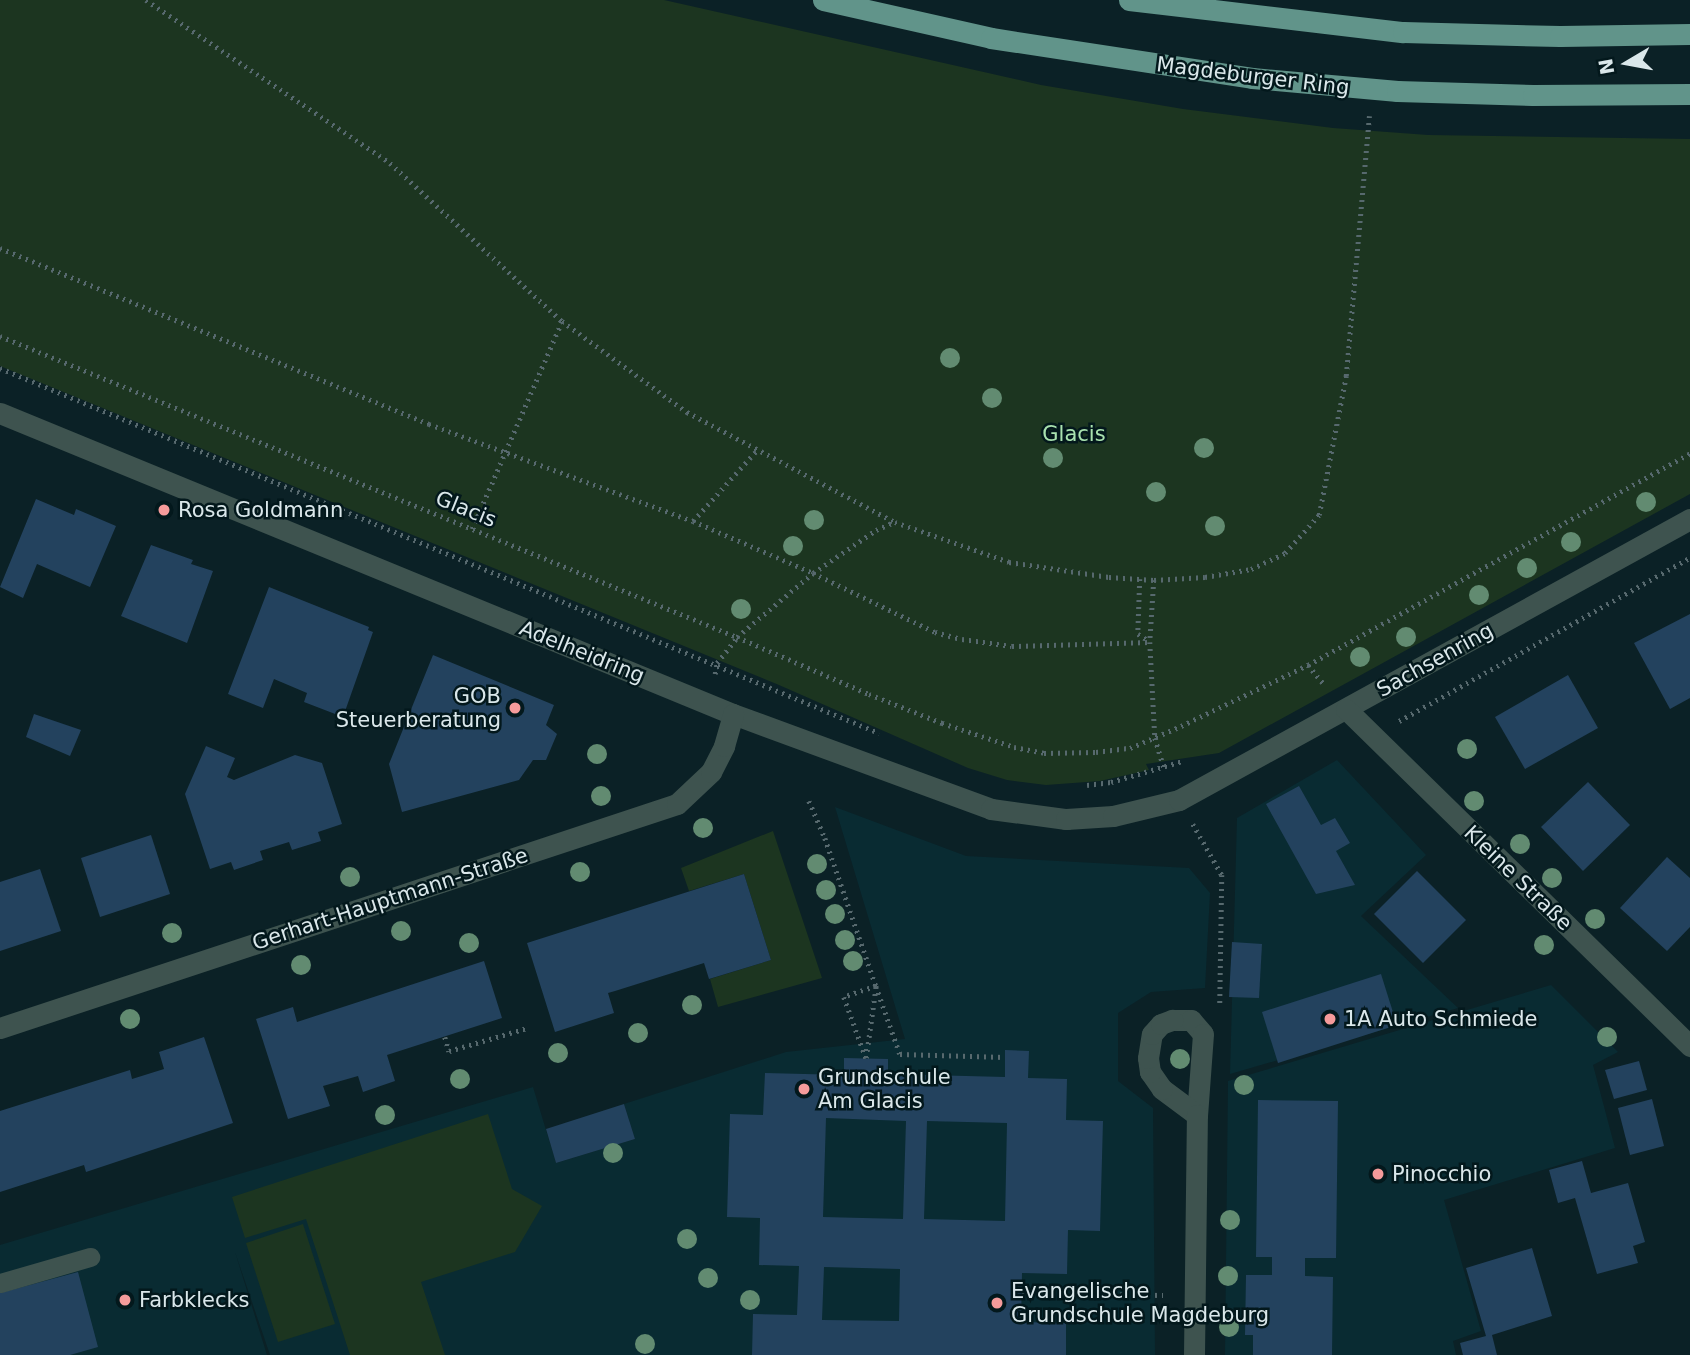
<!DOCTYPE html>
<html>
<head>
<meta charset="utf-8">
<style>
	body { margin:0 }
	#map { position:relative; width:1690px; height:1355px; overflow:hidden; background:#0b2126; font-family:"DejaVu Sans",sans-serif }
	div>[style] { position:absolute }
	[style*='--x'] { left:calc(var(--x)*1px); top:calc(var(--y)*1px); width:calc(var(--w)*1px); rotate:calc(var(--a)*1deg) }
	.built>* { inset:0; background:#092b32 }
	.green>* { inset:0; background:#1c3520 }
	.building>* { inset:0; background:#23425e }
	.path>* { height:4.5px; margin-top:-2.25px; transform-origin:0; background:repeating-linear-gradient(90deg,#57696e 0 2px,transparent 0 7px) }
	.service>* { height:19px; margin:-9.5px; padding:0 9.5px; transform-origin:9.5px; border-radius:9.5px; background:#3e534f }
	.minor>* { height:21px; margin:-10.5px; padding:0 10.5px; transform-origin:10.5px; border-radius:10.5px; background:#3e534f }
	.trunk>* { height:21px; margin:-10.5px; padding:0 10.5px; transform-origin:10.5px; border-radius:10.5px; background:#61948a }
	.trees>* { width:20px; height:20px; margin:-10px; border-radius:50%; background:#628b71 }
	.dots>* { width:19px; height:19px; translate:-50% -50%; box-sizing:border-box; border:4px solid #03181c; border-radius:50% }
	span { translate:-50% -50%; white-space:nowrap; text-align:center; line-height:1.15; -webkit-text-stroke:5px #03181c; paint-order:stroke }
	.street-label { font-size:21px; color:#dae7ea }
	.park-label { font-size:21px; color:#a9e2af }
	.poi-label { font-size:21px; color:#dae7ea }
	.left { translate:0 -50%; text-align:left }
	.right { translate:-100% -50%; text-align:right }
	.north { position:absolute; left:1592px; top:28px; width:70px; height:70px; -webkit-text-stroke:5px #03181c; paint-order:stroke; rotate:260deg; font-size:19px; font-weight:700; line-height:28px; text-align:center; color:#dae7ea }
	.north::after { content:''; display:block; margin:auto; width:24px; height:32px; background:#dae7ea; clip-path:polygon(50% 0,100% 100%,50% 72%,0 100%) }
</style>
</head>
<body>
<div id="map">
	<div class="built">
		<div style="clip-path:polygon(1337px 760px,1426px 855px,1361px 916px,1458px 1008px,1230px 1074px,1237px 818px)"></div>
		<div style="clip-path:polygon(835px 807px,966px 856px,1189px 868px,1210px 893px,1205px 988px,1151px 992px,1118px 1013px,1118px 1081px,1153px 1108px,1155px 1355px,270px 1355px,235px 1252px,267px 1355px,0 1355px,0 1245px,533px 1087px,556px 1163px,635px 1139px,624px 1104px,786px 1052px,905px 1039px)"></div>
		<div style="clip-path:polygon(1551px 985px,1618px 1052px,1593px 1065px,1615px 1148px,1444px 1200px,1481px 1331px,1453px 1341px,1456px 1355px,1225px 1355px,1228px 1081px)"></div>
	</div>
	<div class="green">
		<div style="clip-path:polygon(0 0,664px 0,1041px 85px,1183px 109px,1333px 128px,1428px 135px,1690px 139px,1690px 494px,1219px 753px,1146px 764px,1149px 770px,1100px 781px,1046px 785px,1007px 780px,968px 768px,779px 685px,0 366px)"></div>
		<div style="clip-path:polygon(773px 831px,822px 978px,718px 1007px,710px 979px,771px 960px,744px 874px,689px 891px,681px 868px)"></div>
		<div style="clip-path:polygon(488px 1114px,512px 1189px,542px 1206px,515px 1252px,421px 1282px,445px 1355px,350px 1355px,306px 1219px,245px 1238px,232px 1197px)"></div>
		<div style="clip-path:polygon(303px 1224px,335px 1324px,278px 1342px,246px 1243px)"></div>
	</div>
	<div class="building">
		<div style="clip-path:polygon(36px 499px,74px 515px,76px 509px,116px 526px,90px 587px,37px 564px,23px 598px,0 587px)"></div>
		<div style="clip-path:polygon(151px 545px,193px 560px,191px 564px,213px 571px,187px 643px,121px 616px)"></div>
		<div style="clip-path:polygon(269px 587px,369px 627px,368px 630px,373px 632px,343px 717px,304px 702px,307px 693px,274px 679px,263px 708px,228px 694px)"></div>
		<div style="clip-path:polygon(1690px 614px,1690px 698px,1670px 709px,1634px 643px)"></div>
		<div style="clip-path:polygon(433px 655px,554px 705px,546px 725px,557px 734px,546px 760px,533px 760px,519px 780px,402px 812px,389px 764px)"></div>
		<div style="clip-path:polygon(1568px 675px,1598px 728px,1525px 769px,1495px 717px)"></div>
		<div style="clip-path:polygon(34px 714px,81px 730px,70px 756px,26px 737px)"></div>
		<div style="clip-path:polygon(206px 746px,235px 758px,227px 777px,234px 780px,295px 755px,322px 763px,342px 824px,318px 832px,321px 841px,292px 850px,289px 842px,260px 851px,263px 860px,234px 870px,231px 862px,210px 869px,185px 794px)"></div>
		<div style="clip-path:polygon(1588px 782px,1630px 825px,1583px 871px,1541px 827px)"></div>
		<div style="clip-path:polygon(1299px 786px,1321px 825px,1335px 818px,1350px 843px,1336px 851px,1355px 885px,1316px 894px,1266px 804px)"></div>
		<div style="clip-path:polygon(151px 835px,170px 894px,100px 917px,81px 858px)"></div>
		<div style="clip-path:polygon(1667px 857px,1690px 878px,1690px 927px,1667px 951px,1620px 908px)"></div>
		<div style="clip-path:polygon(40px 869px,61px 931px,0 951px,0 882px)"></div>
		<div style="clip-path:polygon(1417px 871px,1466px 920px,1423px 963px,1374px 914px)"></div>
		<div style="clip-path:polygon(744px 874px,771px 960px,709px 979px,704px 963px,615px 991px,608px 993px,614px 1013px,555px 1032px,527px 943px)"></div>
		<div style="clip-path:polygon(1232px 942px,1262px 944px,1259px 998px,1229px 997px)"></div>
		<div style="clip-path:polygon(484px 961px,502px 1018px,387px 1055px,395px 1081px,363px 1092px,358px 1076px,323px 1086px,330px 1106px,288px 1119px,256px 1019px,293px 1007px,297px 1022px)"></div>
		<div style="clip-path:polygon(1381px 974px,1397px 1025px,1278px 1063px,1262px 1012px)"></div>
		<div style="clip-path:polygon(204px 1037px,233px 1123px,86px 1172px,84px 1165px,0 1192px,0 1111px,130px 1070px,132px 1079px,164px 1069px,159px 1052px)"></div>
		<div style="clip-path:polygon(evenodd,1005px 1050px,1029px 1051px,1028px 1078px,1067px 1079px,1066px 1120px,1103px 1121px,1100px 1231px,1068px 1230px,1067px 1274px,1022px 1273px,1021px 1322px,1066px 1323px,1066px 1355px,752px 1355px,753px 1314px,797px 1315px,799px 1266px,759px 1265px,760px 1218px,727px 1217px,730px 1114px,763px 1115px,765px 1073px,844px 1075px,844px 1058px,888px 1059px,888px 1074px,1005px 1077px,1005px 1050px,826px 1118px,906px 1121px,903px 1219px,823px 1217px,826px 1118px,1005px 1050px,927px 1121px,1007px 1123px,1005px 1221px,924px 1219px,927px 1121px,1005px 1050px,824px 1267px,900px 1269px,899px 1321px,822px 1320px,824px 1267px)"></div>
		<div style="clip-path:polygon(1639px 1061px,1647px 1090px,1614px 1099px,1605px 1070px)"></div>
		<div style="clip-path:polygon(1652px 1099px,1664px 1146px,1630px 1155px,1618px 1108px)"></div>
		<div style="clip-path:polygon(1258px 1100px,1338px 1101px,1336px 1258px,1305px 1258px,1305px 1276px,1333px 1277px,1332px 1355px,1253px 1355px,1253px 1335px,1245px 1335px,1246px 1275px,1272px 1275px,1272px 1257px,1256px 1257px)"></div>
		<div style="clip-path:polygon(624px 1104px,635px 1139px,556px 1163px,546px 1129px)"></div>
		<div style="clip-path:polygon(1582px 1161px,1591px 1193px,1628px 1183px,1645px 1242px,1633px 1246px,1638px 1263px,1597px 1274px,1575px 1198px,1558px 1203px,1549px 1170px)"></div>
		<div style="clip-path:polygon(1532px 1248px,1552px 1316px,1492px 1335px,1497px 1355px,1463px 1355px,1460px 1343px,1486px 1336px,1466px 1268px)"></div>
		<div style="clip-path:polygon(78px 1272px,98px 1347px,70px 1355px,0 1355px,0 1293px)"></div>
	</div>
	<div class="path">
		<div style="--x:146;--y:0;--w:293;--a:33.7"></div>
		<div style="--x:390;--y:163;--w:234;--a:42.6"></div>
		<div style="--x:562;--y:321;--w:155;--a:36.1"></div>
		<div style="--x:687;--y:412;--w:235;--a:27.9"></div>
		<div style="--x:895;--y:522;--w:121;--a:19.3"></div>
		<div style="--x:1009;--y:562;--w:101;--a:8.5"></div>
		<div style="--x:1109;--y:577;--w:45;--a:3.8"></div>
		<div style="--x:1154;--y:580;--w:51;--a:-3.4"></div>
		<div style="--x:1205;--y:577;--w:47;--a:-9.9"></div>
		<div style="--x:1251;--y:569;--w:38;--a:-25"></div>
		<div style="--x:1285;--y:553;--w:51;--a:-48.2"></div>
		<div style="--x:1319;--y:515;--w:142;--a:-79"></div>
		<div style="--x:1346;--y:376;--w:261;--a:-84.9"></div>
		<div style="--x:0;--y:248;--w:464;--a:22.3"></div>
		<div style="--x:429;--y:424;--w:281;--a:20.2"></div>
		<div style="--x:693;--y:521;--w:131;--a:23.4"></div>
		<div style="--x:813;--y:573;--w:136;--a:25.8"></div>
		<div style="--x:935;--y:632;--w:28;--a:15"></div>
		<div style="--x:962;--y:639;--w:50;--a:8"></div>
		<div style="--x:1012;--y:646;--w:138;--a:-1.7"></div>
		<div style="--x:0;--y:336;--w:796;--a:22.22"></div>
		<div style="--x:737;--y:637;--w:144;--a:23.4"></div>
		<div style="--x:869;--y:694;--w:79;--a:21.7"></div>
		<div style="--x:942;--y:723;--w:76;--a:18.4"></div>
		<div style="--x:1014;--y:747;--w:31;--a:11"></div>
		<div style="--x:1044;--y:753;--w:52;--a:-1.1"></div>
		<div style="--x:1096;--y:752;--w:34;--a:-7"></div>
		<div style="--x:1130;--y:748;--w:56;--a:-23.3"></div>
		<div style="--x:1181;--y:726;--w:141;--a:-25.7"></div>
		<div style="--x:1308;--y:665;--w:437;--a:-29"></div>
		<div style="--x:0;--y:368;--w:952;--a:22.55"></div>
		<div style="--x:693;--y:521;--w:97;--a:-47.9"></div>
		<div style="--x:472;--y:529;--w:227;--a:-66.6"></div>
		<div style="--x:1140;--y:579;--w:55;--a:92.1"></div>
		<div style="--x:1138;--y:634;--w:13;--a:32"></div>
		<div style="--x:1154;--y:580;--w:62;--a:93.7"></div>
		<div style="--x:1150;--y:642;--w:96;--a:87"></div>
		<div style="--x:1155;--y:738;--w:34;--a:73"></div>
		<div style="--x:1308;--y:665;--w:26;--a:50"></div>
		<div style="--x:715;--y:674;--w:11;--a:-80"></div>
		<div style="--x:717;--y:663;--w:33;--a:-52"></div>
		<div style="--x:737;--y:637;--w:99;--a:-40.1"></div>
		<div style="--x:813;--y:573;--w:76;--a:-34.3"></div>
		<div style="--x:876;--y:530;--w:20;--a:-24"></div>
		<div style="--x:1399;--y:721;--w:334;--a:-29.3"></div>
		<div style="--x:1087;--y:785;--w:24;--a:-7"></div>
		<div style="--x:1111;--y:782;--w:75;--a:-16.3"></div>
		<div style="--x:809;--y:801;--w:40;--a:66.6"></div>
		<div style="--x:825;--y:838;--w:157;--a:71"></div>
		<div style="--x:876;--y:986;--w:34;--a:161"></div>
		<div style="--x:844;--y:997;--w:65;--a:70.2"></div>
		<div style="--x:1193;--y:824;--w:59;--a:60.4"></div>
		<div style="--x:1222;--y:875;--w:132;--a:90.9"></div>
		<div style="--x:445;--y:1037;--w:15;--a:74"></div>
		<div style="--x:449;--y:1051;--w:81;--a:-16.4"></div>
		<div style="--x:866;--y:1058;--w:73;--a:-82.1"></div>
		<div style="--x:876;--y:986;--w:72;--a:70.6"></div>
		<div style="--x:900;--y:1054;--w:105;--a:1.6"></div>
		<div style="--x:1022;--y:1293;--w:141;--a:0.8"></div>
	</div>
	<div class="service">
		<div style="--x:0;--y:1283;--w:94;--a:-16.1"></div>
	</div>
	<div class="minor">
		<div style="--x:0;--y:413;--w:792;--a:22.33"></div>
		<div style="--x:733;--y:714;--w:275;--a:20.2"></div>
		<div style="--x:991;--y:809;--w:76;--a:7.6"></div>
		<div style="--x:1066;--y:819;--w:47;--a:-3.7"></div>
		<div style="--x:1113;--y:816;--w:68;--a:-13.6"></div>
		<div style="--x:1179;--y:800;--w:583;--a:-28.81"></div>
		<div style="--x:1346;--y:709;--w:482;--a:44.4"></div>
		<div style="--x:1172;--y:1020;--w:19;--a:0"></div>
		<div style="--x:1191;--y:1020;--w:18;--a:49"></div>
		<div style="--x:1203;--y:1034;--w:81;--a:94.2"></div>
		<div style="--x:1197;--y:1115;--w:44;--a:-143.4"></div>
		<div style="--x:1162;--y:1089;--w:21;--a:-125"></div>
		<div style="--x:1150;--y:1072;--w:14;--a:-98"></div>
		<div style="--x:1148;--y:1058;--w:24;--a:-81"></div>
		<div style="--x:1152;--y:1034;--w:13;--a:-48"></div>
		<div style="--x:1161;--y:1024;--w:12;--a:-20"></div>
		<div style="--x:0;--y:1028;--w:713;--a:-18.31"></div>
		<div style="--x:677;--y:804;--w:47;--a:-43.3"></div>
		<div style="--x:711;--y:772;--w:29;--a:-63"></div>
		<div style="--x:724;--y:746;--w:33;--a:-74"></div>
		<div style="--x:1194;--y:1355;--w:240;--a:-89.3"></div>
	</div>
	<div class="trunk">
		<div style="--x:823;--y:0;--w:172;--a:12.7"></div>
		<div style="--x:991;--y:38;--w:264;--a:8.7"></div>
		<div style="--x:1252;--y:78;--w:146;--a:5.1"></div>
		<div style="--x:1397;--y:91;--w:136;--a:1.7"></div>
		<div style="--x:1533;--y:95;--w:157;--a:-0.4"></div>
		<div style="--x:1129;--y:0;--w:276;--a:6.7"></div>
		<div style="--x:1403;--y:32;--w:157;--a:1.5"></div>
		<div style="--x:1560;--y:36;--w:130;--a:-0.9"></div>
	</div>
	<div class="trees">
		<div style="left:950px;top:358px"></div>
		<div style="left:992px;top:398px"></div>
		<div style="left:1204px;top:448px"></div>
		<div style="left:1053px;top:458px"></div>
		<div style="left:1156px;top:492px"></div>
		<div style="left:1646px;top:502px"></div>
		<div style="left:814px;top:520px"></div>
		<div style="left:1215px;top:526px"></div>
		<div style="left:1571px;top:542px"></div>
		<div style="left:793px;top:546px"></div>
		<div style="left:1527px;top:568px"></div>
		<div style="left:1479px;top:595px"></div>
		<div style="left:741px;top:609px"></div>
		<div style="left:1406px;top:637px"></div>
		<div style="left:1360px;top:657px"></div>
		<div style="left:1467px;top:749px"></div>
		<div style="left:597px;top:754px"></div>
		<div style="left:601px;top:796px"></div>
		<div style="left:1474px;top:801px"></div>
		<div style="left:703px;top:828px"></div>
		<div style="left:1520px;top:844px"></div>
		<div style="left:817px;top:864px"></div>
		<div style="left:580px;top:872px"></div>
		<div style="left:350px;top:877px"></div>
		<div style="left:1552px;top:878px"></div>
		<div style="left:826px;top:890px"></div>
		<div style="left:835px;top:914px"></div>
		<div style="left:1595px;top:919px"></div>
		<div style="left:401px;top:931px"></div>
		<div style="left:172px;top:933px"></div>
		<div style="left:845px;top:940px"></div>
		<div style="left:469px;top:943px"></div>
		<div style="left:1544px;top:945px"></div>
		<div style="left:853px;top:961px"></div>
		<div style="left:301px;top:965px"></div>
		<div style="left:692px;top:1005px"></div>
		<div style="left:130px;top:1019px"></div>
		<div style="left:638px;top:1033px"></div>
		<div style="left:1607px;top:1037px"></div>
		<div style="left:558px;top:1053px"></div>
		<div style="left:1180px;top:1059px"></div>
		<div style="left:460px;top:1079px"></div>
		<div style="left:1244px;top:1085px"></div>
		<div style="left:385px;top:1115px"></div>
		<div style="left:613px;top:1153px"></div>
		<div style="left:1230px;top:1220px"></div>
		<div style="left:687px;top:1239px"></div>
		<div style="left:1228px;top:1276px"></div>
		<div style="left:708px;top:1278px"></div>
		<div style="left:750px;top:1300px"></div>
		<div style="left:1229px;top:1327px"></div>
		<div style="left:645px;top:1344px"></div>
	</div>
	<div class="dots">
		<div style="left:164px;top:510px;background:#f59b9b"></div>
		<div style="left:515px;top:708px;background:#f59b9b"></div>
		<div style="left:1330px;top:1019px;background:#f59b9b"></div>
		<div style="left:804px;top:1089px;background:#f59b9b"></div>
		<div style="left:1378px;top:1174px;background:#f59b9b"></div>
		<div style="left:125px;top:1300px;background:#f59b9b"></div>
		<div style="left:997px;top:1303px;background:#f59b9b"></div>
	</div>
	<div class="street-label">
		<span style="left:1253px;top:76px;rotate:7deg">Magdeburger Ring</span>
		<span style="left:466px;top:509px;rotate:22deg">Glacis</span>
		<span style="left:582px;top:652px;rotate:22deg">Adelheidring</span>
		<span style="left:1435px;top:660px;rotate:-29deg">Sachsenring</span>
		<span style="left:1518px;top:878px;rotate:44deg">Kleine Straße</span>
		<span style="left:390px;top:899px;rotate:-18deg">Gerhart-Hauptmann-Straße</span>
	</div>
	<div class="park-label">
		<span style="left:1074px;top:434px">Glacis</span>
	</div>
	<div class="poi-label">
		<span class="left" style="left:178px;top:510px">Rosa Goldmann</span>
		<span class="right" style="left:501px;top:708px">GOB<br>Steuerberatung</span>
		<span class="left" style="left:1344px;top:1019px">1A Auto Schmiede</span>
		<span class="left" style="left:818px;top:1089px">Grundschule<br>Am Glacis</span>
		<span class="left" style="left:1392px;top:1174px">Pinocchio</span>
		<span class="left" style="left:1011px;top:1303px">Evangelische<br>Grundschule Magdeburg</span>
		<span class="left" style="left:139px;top:1300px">Farbklecks</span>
	</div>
	<div class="north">N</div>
</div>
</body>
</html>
